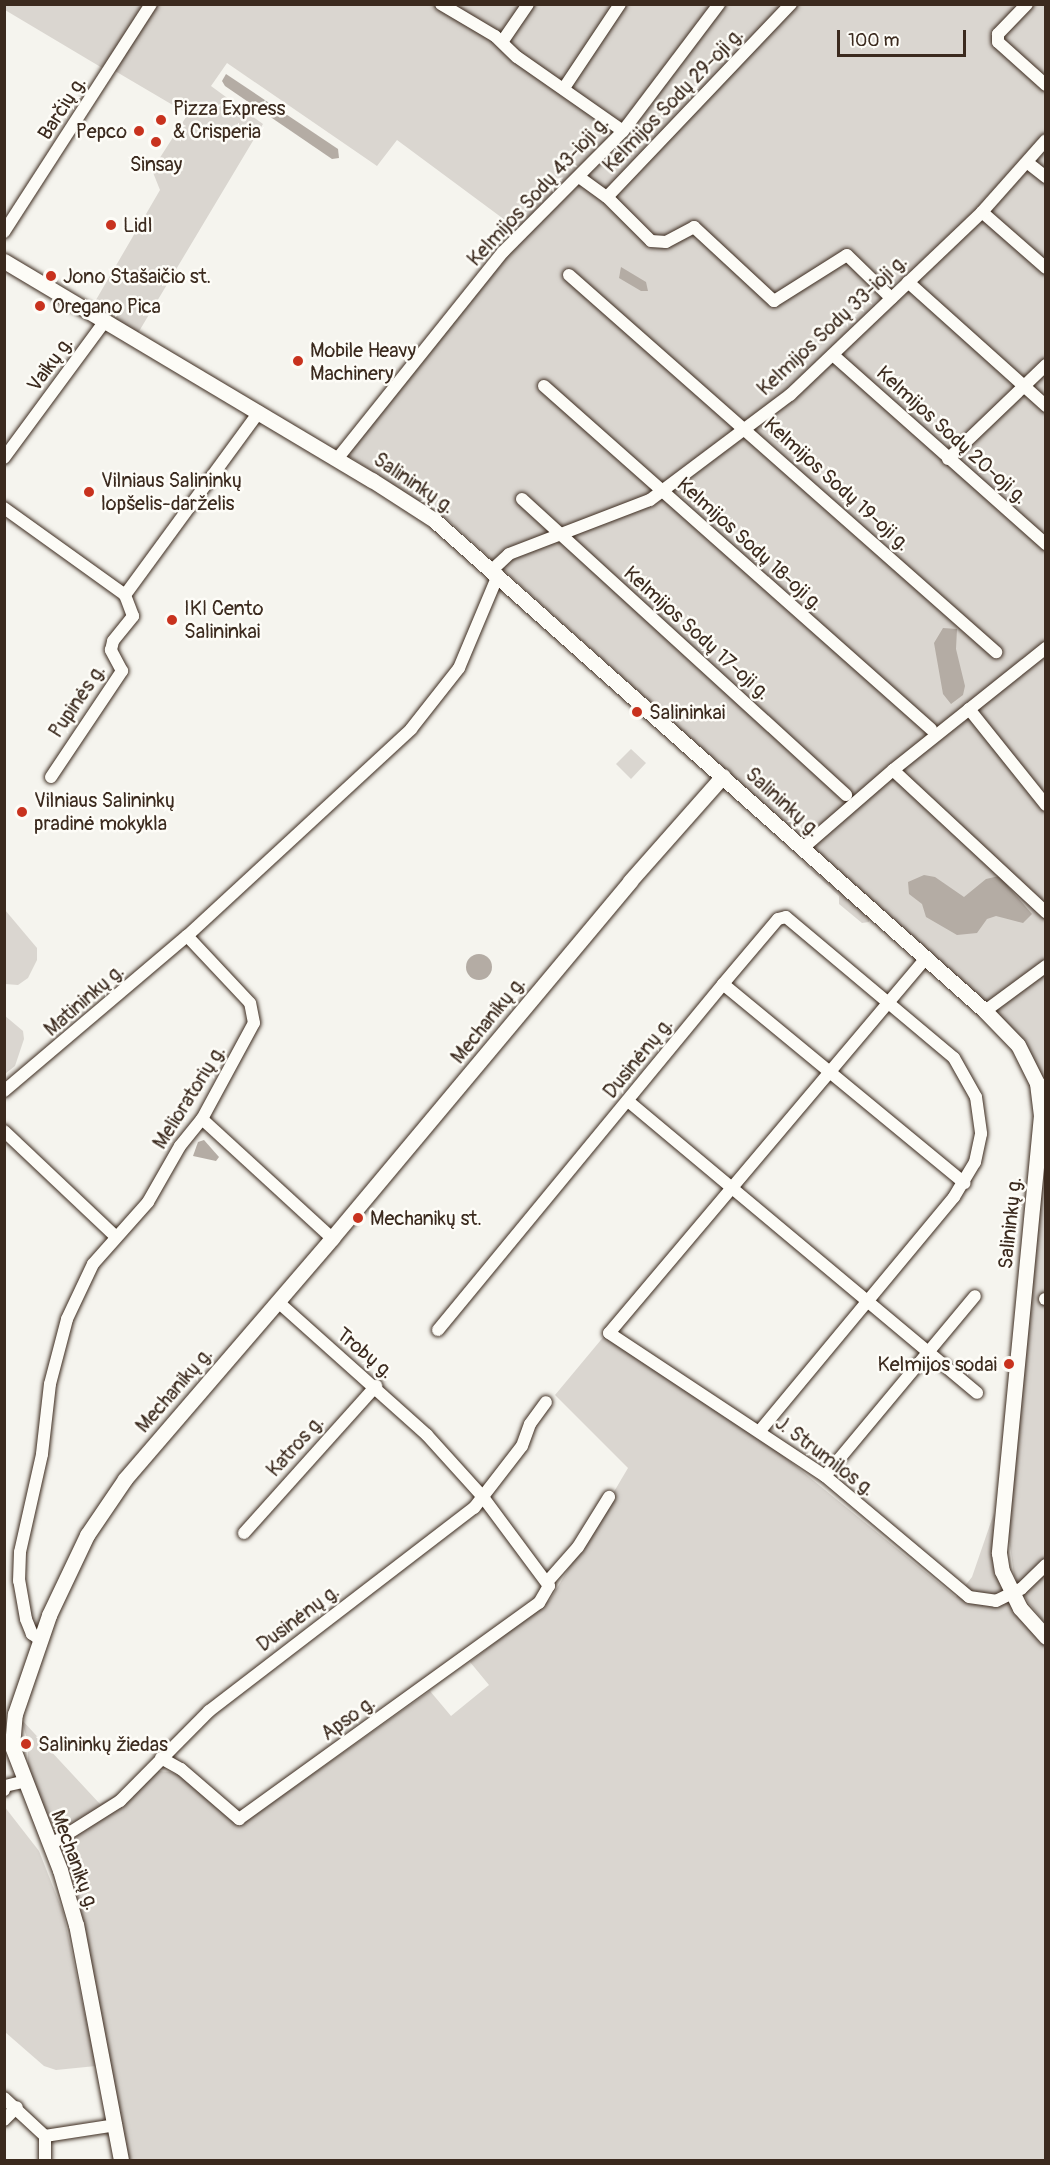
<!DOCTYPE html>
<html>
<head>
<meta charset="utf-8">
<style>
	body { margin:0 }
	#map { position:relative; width:1050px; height:2165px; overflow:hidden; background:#f5f4ee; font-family:Pangolin,sans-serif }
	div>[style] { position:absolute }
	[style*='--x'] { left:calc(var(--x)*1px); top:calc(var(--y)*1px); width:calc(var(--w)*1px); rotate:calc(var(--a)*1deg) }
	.green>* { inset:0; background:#dad6d0 }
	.water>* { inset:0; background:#b4aca4 }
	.round { border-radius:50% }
	.roads { filter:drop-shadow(0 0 2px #3b2a1e) drop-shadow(0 0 2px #3b2a1e) }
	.minor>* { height:12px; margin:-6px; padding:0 6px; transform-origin:6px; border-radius:6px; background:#fdfcf7 }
	.major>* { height:15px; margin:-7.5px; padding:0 7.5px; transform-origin:7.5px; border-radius:7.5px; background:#fdfcf7 }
	.dots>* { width:16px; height:16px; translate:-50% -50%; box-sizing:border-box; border:3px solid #fdfcf7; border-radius:50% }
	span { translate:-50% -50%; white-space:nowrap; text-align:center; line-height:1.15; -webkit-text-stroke:5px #fdfcf7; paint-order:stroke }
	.street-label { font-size:20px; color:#3b2a1e }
	.poi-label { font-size:20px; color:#3b2a1e }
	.left { translate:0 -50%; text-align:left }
	.right { translate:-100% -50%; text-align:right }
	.frame { position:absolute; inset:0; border:6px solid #3b2a1e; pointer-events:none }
	.scale { position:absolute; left:837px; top:30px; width:129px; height:27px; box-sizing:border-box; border:3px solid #3b2a1e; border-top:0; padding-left:8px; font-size:18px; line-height:21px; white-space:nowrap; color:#3b2a1e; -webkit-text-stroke:4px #fdfcf7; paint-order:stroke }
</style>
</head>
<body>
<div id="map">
	<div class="green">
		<div style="clip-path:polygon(5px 4px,1045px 5px,1045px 1092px,1032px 1056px,1019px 1036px,996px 1013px,448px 520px,347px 455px,524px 234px,397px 140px,377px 166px,227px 63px,211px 86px,263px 124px,138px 333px,93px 305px,160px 190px,152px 170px,188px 114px,115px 71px,117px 67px,104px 69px,5px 10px)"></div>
		<div style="clip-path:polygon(631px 749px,646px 763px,631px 779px,616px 764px)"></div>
		<div style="clip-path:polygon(799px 859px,869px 916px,869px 922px,862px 923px,839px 904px,839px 896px)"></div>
		<div style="clip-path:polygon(5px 910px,37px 948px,37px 960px,28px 978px,18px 985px,5px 984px)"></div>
		<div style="clip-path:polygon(4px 1015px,23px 1031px,24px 1039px,15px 1066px,5px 1074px)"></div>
		<div style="clip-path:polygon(1045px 1158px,1045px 1623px,1028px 1602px,1014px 1575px,1008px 1531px)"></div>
		<div style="clip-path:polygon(605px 1335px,770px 1445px,956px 1597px,972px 1577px,994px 1513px,993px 1551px,1023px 1621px,1045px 1645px,1045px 2160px,129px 2160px,90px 1960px,28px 1766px,28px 1742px,21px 1719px,100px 1804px,158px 1771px,170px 1772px,180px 1776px,241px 1825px,430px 1691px,451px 1716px,489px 1685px,470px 1662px,550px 1600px,628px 1468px,555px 1395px)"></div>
		<div style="clip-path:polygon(4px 1806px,39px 1851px,63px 1912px,96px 2066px,56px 2070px,44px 2066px,5px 2032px)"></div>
	</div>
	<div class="water">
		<div style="clip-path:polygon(226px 74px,338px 149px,339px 158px,332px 159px,225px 86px,222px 81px)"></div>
		<div style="clip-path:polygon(621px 267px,646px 282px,648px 291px,641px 291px,619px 278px)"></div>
		<div style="clip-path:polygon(943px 628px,957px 629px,956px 649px,965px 686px,963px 695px,951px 704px,943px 694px,934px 643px)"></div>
		<div style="clip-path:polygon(924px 875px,935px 877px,964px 897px,986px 879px,999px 876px,1032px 914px,1023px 923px,996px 916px,987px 919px,977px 933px,957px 935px,926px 917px,922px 904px,909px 894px,908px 882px)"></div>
		<div class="round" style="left:466px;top:954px;width:26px;height:26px"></div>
		<div style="clip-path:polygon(204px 1140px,219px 1157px,216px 1161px,193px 1156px,198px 1142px)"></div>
	</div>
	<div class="roads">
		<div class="minor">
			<div style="--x:441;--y:4;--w:63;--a:30.7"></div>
			<div style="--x:495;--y:36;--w:30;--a:44"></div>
			<div style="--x:517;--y:57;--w:129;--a:34.9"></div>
			<div style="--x:1027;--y:4;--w:42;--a:134"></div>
			<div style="--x:998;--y:34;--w:8;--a:90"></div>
			<div style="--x:998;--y:42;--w:64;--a:41.9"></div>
			<div style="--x:502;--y:42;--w:46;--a:-55.6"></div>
			<div style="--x:564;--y:88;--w:101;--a:-56.3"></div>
			<div style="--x:1028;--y:163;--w:23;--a:38"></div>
			<div style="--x:579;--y:177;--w:34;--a:36"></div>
			<div style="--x:607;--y:197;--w:267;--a:-46.4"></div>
			<div style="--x:607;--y:197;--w:62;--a:45"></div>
			<div style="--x:651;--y:241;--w:15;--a:4"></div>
			<div style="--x:666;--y:242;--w:32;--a:-28"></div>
			<div style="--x:694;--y:227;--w:109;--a:42.8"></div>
			<div style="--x:774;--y:301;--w:86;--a:-32.2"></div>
			<div style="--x:847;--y:255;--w:62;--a:44.3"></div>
			<div style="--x:982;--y:212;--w:85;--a:41.2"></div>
			<div style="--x:4;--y:232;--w:271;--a:-57.2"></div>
			<div style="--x:569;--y:275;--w:570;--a:41.44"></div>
			<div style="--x:908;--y:282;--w:186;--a:41.9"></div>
			<div style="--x:833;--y:355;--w:285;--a:41.6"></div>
			<div style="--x:544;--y:386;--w:517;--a:41.55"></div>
			<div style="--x:4;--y:458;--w:170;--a:-53.6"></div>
			<div style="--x:337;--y:459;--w:265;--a:-51.3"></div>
			<div style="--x:503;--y:252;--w:170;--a:-45.2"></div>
			<div style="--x:623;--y:131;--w:159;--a:-52.9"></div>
			<div style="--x:948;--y:459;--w:136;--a:-43.8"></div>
			<div style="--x:522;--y:499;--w:439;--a:42.4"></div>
			<div style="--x:4;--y:508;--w:149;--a:35.7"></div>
			<div style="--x:492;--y:570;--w:23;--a:-43"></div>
			<div style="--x:509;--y:554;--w:151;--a:-21"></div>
			<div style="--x:650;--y:500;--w:175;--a:-36.9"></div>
			<div style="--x:790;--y:395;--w:265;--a:-43.6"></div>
			<div style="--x:982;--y:212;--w:96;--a:-48.4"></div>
			<div style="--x:969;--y:709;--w:123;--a:51.3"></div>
			<div style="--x:893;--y:770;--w:196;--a:-38.6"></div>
			<div style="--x:51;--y:777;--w:128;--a:-56.2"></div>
			<div style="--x:122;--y:671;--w:24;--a:-118"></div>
			<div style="--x:111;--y:650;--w:9;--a:-77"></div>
			<div style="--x:113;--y:641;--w:32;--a:-51"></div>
			<div style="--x:133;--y:616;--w:22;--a:-111"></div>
			<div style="--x:125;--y:595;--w:227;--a:-53.8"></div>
			<div style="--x:803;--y:848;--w:119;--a:-40.9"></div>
			<div style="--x:893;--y:770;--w:209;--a:42.9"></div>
			<div style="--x:926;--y:958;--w:491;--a:130.2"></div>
			<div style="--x:609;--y:1333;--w:259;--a:33.5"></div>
			<div style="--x:825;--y:1476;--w:188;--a:40"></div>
			<div style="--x:969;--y:1597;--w:27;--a:8"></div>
			<div style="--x:996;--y:1601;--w:28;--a:-26"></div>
			<div style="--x:1021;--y:1589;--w:35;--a:-44"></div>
			<div style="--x:723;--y:984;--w:313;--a:39.5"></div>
			<div style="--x:985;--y:1011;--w:76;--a:-36.4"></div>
			<div style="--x:4;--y:1091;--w:240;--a:-40.3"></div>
			<div style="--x:628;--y:1101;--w:455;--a:39.9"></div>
			<div style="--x:202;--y:1119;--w:176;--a:42.5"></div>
			<div style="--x:4;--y:1131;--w:154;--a:43.4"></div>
			<div style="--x:1045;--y:1299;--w:1;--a:0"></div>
			<div style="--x:438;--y:1330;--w:448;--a:-50.5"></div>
			<div style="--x:723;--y:984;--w:85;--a:-49.8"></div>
			<div style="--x:778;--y:919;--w:8;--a:-14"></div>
			<div style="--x:786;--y:917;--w:219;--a:40"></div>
			<div style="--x:954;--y:1058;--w:45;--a:60.6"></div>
			<div style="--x:976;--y:1097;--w:37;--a:82"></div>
			<div style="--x:981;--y:1134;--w:29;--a:102"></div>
			<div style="--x:975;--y:1162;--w:41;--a:121"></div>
			<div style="--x:954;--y:1197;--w:304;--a:129.7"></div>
			<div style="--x:825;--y:1476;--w:234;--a:-50.2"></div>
			<div style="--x:244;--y:1533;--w:198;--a:-48.1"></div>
			<div style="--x:548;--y:1581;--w:45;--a:-48.6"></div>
			<div style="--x:578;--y:1547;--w:59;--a:-58.2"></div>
			<div style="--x:39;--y:1639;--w:9;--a:-144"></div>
			<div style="--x:32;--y:1634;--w:16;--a:-112"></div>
			<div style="--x:26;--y:1619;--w:39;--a:-100"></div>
			<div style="--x:19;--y:1581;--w:29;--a:-88"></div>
			<div style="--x:20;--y:1552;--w:100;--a:-77.3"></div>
			<div style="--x:42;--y:1454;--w:70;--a:-83.5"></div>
			<div style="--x:50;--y:1384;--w:67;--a:-75.3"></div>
			<div style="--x:67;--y:1319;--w:61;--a:-64.7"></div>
			<div style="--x:93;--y:1264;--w:83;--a:-48.4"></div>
			<div style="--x:148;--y:1202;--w:64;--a:-60.3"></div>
			<div style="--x:180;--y:1146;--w:35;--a:-51"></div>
			<div style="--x:202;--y:1119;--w:109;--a:-61.6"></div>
			<div style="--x:254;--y:1023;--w:20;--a:-101"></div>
			<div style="--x:250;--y:1003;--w:92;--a:-133.2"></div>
			<div style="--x:187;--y:936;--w:305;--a:-42.7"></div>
			<div style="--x:411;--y:729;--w:78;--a:-51.8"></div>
			<div style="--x:459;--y:668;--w:101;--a:-67.2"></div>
			<div style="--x:161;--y:1758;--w:23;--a:29"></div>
			<div style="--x:181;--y:1769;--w:77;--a:40.8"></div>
			<div style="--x:239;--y:1819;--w:370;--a:-35.8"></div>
			<div style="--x:539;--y:1603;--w:20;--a:-60"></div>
			<div style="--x:549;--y:1586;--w:111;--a:-126.6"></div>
			<div style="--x:483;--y:1497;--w:84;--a:-132.1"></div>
			<div style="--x:427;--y:1435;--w:200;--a:-138.2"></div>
			<div style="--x:4;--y:1790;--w:4;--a:-76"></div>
			<div style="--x:5;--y:1786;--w:18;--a:-13"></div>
			<div style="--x:50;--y:1845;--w:83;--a:-32.2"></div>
			<div style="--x:120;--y:1801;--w:127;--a:-45.3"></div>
			<div style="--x:209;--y:1711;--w:334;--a:-37.5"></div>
			<div style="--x:474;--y:1508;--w:78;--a:-52.3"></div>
			<div style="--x:522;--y:1446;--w:23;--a:-70"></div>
			<div style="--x:530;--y:1424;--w:27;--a:-54"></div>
			<div style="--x:4;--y:2098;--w:56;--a:42.8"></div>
			<div style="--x:45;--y:2136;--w:72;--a:-8.8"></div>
			<div style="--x:4;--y:2120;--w:18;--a:-45"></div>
			<div style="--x:45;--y:2160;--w:24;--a:-90"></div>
		</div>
		<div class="major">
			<div style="--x:4;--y:261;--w:428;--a:30.8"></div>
			<div style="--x:372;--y:480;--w:74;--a:32.8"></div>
			<div style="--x:434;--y:520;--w:738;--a:41.7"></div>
			<div style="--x:985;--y:1011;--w:47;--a:45.9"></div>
			<div style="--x:1018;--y:1045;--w:42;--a:63.4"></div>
			<div style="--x:1037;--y:1083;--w:32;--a:83"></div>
			<div style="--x:1041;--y:1115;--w:440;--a:95.5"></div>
			<div style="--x:999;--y:1553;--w:18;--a:81"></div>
			<div style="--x:1002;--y:1571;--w:41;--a:64.1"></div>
			<div style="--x:1020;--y:1608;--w:39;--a:48"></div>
			<div style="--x:121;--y:2160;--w:239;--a:-100.8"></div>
			<div style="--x:76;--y:1925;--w:57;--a:-106.2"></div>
			<div style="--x:60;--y:1870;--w:133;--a:-111.2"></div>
			<div style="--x:12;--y:1746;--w:32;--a:-85"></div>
			<div style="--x:15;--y:1714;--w:105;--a:-71"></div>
			<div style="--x:49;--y:1615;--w:89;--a:-64.6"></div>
			<div style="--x:87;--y:1535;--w:68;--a:-55.8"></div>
			<div style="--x:125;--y:1479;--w:318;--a:-49.3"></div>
			<div style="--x:332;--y:1238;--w:465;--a:-50.1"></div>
			<div style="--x:630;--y:881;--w:140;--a:-48.5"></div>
		</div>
	</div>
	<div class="dots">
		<div style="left:161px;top:120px;background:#c8321e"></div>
		<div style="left:139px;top:131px;background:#c8321e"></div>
		<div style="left:156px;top:142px;background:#c8321e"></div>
		<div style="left:111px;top:225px;background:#c8321e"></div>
		<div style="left:51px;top:276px;background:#c8321e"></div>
		<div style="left:40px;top:306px;background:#c8321e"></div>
		<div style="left:298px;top:361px;background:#c8321e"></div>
		<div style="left:89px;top:492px;background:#c8321e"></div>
		<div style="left:172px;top:620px;background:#c8321e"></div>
		<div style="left:637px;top:712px;background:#c8321e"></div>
		<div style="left:22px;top:812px;background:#c8321e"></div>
		<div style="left:358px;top:1218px;background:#c8321e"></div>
		<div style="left:1009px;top:1364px;background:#c8321e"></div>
		<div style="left:26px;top:1744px;background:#c8321e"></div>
	</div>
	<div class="street-label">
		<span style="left:673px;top:100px;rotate:-46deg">Kelmijos Sodų 29-oji g.</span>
		<span style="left:62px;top:108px;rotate:-57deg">Barčių g.</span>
		<span style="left:538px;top:191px;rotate:-47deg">Kelmijos Sodų 43-ioji g.</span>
		<span style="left:832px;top:325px;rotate:-43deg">Kelmijos Sodų 33-ioji g.</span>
		<span style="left:50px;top:364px;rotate:-54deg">Vaikų g.</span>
		<span style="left:952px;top:435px;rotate:42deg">Kelmijos Sodų 20-oji g.</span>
		<span style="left:414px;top:483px;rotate:34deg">Salininkų g.</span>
		<span style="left:837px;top:484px;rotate:42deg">Kelmijos Sodų 19-oji g.</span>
		<span style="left:750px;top:544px;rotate:42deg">Kelmijos Sodų 18-oji g.</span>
		<span style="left:697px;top:633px;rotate:42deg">Kelmijos Sodų 17-oji g.</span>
		<span style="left:77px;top:701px;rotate:-56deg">Pupinės g.</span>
		<span style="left:783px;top:802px;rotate:42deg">Salininkų g.</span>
		<span style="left:84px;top:1000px;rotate:-41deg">Matininkų g.</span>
		<span style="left:488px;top:1020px;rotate:-51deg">Mechanikų g.</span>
		<span style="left:638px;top:1058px;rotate:-51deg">Dusinėnų g.</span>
		<span style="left:189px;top:1097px;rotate:-58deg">Melioratorių g.</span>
		<span style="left:1010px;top:1223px;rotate:-84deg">Salininkų g.</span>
		<span style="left:365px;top:1353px;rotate:40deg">Trobų g.</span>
		<span style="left:174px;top:1390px;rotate:-49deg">Mechanikų g.</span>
		<span style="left:295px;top:1446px;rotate:-48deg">Katros g.</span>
		<span style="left:825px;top:1456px;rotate:37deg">J. Strumilos g.</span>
		<span style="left:298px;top:1618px;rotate:-37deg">Dusinėnų g.</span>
		<span style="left:348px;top:1718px;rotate:-36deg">Apso g.</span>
		<span style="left:75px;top:1860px;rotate:70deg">Mechanikų g.</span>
	</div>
	<div class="poi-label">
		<span class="left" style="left:173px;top:120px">Pizza Express<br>&amp; Crisperia</span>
		<span class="right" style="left:127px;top:131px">Pepco</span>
		<span style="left:156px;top:164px">Sinsay</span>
		<span class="left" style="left:123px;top:225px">Lidl</span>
		<span class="left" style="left:63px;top:276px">Jono Stašaičio st.</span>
		<span class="left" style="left:52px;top:306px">Oregano Pica</span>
		<span class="left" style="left:310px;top:362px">Mobile Heavy<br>Machinery</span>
		<span class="left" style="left:101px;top:492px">Vilniaus Salininkų<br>lopšelis-darželis</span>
		<span class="left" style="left:184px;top:620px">IKI Cento<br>Salininkai</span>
		<span class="left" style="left:649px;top:712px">Salininkai</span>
		<span class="left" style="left:34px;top:812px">Vilniaus Salininkų<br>pradinė mokykla</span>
		<span class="left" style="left:370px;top:1218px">Mechanikų st.</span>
		<span class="right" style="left:997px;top:1364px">Kelmijos sodai</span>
		<span class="left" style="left:38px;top:1744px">Salininkų žiedas</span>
	</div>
	<div class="frame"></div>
	<div class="scale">100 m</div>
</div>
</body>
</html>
